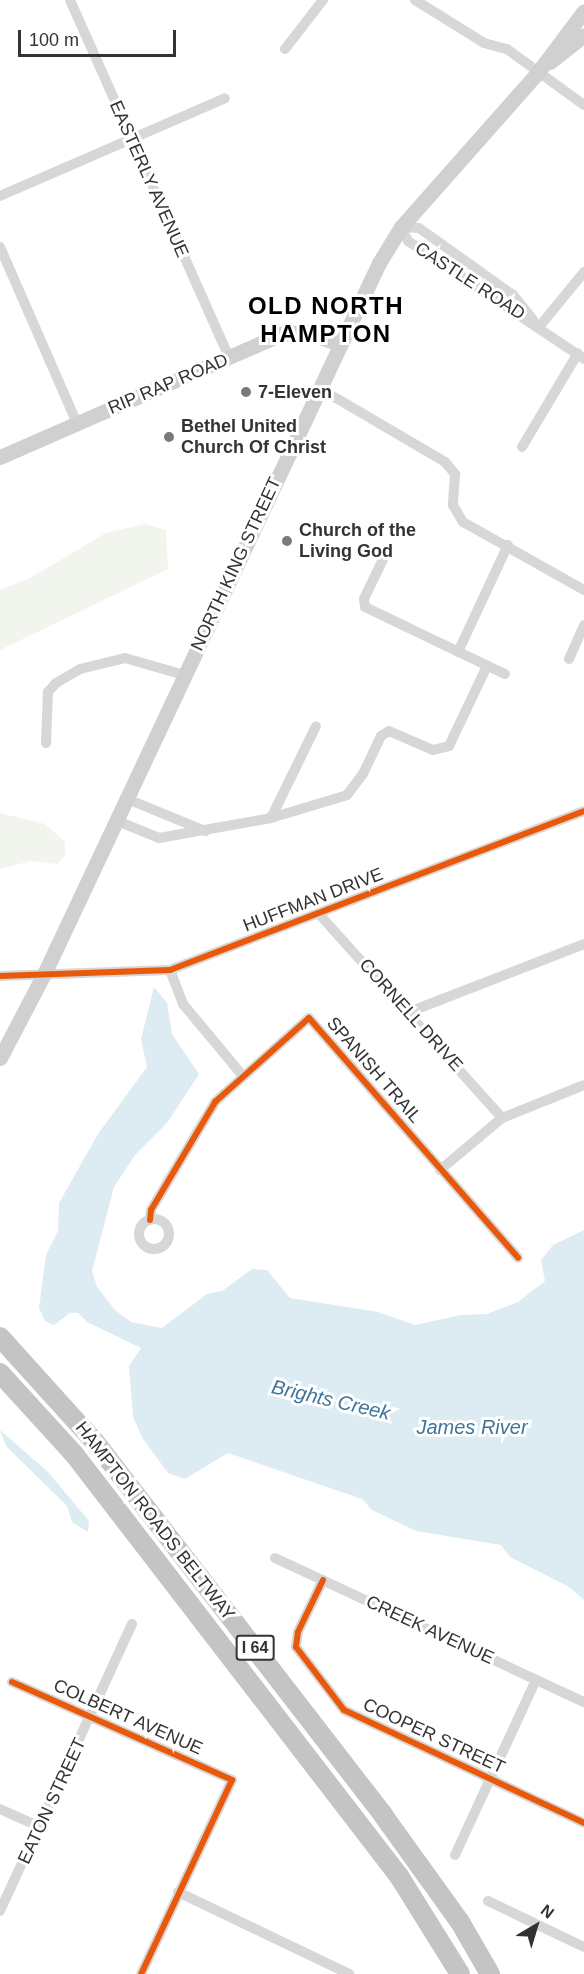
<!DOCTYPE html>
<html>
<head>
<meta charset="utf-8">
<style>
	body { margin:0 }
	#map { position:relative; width:584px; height:1974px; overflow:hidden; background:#fff; font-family:Arial,sans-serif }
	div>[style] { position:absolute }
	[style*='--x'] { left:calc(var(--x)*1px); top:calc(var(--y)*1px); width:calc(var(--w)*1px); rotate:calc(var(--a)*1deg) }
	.green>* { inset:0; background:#f1f5ed }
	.water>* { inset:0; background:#ddebf3 }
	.street>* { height:10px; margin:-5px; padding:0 5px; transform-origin:5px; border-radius:5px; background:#d7d7d7 }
	.street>.ring { margin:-5px; padding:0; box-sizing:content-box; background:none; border:10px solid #d7d7d7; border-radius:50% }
	.secondary>* { height:15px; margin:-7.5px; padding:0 7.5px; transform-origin:7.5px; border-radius:7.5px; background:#d0d0d0 }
	.highway>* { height:20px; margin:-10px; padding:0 10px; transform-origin:10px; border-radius:10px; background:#c4c4c4 }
	.cycleway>* { height:6px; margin:-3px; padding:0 3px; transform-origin:3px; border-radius:3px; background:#e8590c }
	.dots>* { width:16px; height:16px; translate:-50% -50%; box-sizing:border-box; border:3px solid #fff; border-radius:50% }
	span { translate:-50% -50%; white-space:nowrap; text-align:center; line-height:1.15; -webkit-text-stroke:6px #fff; paint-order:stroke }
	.shield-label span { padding:2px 4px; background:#fff; border:2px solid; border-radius:4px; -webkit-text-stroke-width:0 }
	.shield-label { font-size:16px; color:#333; font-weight:700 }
	.street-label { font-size:18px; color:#333 }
	.poi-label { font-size:18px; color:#333; font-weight:700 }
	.left { translate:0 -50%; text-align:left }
	.water-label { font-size:20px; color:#3f7597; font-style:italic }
	.district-label { font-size:24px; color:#000; font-weight:700; letter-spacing:1.5px }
	.north { position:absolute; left:506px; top:1896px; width:60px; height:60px; -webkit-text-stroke:4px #fff; paint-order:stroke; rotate:38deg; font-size:16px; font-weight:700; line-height:24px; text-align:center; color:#333 }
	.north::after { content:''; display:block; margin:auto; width:21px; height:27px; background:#333; clip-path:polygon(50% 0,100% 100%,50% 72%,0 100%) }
	.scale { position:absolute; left:18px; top:30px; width:158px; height:27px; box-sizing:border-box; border:3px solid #333; border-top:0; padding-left:8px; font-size:18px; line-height:21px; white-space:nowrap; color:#333; -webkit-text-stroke:4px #fff; paint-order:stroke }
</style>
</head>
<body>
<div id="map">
	<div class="green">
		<div style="clip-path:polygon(145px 524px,166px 530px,168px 569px,0 650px,0 590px,30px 578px,106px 533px)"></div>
		<div style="clip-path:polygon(0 813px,45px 824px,65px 842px,65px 855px,58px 864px,31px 861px,0 869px)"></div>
	</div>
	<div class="water">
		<div style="clip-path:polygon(154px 987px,167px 1003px,172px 1034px,199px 1074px,167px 1123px,135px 1155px,114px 1187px,92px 1271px,97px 1287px,115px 1310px,131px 1322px,162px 1328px,207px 1294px,222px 1291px,252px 1269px,267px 1270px,290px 1298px,378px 1312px,415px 1325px,461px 1315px,487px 1314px,518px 1302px,545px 1281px,541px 1260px,553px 1245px,584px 1230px,584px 1600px,569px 1587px,510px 1557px,501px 1545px,416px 1531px,372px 1510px,362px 1499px,228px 1453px,185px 1479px,168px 1473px,143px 1439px,133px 1417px,129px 1366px,141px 1348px,87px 1322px,78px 1313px,70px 1313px,54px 1325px,45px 1321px,39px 1308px,46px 1255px,58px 1231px,59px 1203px,98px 1134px,147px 1067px,141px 1039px)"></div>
		<div style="clip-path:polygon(0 1430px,48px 1472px,89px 1521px,88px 1532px,72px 1522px,67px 1506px,6px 1446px)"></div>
	</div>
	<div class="street">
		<div style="--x:70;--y:0;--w:391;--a:66"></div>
		<div style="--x:415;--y:0;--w:81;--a:31.9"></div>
		<div style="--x:484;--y:43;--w:24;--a:15"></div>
		<div style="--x:507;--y:49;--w:95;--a:36"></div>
		<div style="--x:285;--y:49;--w:62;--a:-52.2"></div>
		<div style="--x:0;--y:196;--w:245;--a:-23.5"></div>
		<div style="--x:401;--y:227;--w:16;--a:63"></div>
		<div style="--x:408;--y:241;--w:212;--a:33.8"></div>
		<div style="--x:401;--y:227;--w:18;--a:3"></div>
		<div style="--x:419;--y:228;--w:115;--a:35.5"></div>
		<div style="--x:513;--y:295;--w:32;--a:51"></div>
		<div style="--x:0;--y:247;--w:192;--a:66.4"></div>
		<div style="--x:539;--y:327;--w:71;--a:-50.7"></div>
		<div style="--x:319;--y:388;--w:146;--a:30.4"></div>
		<div style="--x:445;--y:462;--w:16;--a:50"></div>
		<div style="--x:455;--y:474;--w:31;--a:94"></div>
		<div style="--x:453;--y:505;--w:20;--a:60"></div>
		<div style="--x:463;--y:522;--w:139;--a:29.3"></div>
		<div style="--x:522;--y:447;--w:109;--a:-59.2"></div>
		<div style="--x:386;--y:553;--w:51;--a:115.6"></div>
		<div style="--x:364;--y:599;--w:8;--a:83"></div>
		<div style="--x:365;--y:607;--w:155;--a:25.6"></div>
		<div style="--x:458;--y:652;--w:118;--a:-65"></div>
		<div style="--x:569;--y:659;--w:37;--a:-66"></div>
		<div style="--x:46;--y:743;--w:51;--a:-87.8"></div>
		<div style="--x:48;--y:692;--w:12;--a:-48"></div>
		<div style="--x:56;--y:683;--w:28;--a:-30"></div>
		<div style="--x:80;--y:669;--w:46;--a:-13.7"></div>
		<div style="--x:125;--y:658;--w:61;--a:16.1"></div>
		<div style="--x:125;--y:798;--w:87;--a:22.4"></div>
		<div style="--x:271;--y:818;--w:102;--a:-63.9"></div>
		<div style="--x:115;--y:820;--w:48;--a:22.2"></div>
		<div style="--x:159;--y:838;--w:114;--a:-10.1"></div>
		<div style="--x:271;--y:818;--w:79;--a:-16.8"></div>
		<div style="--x:347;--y:795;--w:26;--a:-53"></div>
		<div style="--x:363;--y:774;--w:42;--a:-64.7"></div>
		<div style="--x:381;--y:736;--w:9;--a:-32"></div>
		<div style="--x:389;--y:731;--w:48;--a:23.4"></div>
		<div style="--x:433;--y:750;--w:16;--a:-14"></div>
		<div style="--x:449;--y:746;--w:89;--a:-64.6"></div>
		<div style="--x:319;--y:914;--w:274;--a:48.1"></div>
		<div style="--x:170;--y:970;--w:36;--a:69"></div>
		<div style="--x:183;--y:1004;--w:94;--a:50.2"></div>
		<div style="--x:0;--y:976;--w:170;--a:-2"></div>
		<div style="--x:170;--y:970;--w:443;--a:-21"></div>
		<div style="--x:409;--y:1012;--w:188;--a:-21.2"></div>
		<div style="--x:440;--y:1170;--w:81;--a:-40"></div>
		<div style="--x:502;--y:1118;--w:88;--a:-21.9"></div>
		<div class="ring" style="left:139px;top:1219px;width:20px;height:20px"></div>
		<div style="--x:150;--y:1220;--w:10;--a:-84"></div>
		<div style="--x:151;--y:1210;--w:126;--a:-59.3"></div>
		<div style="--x:215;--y:1102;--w:126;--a:-41.8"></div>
		<div style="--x:309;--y:1018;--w:318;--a:48.9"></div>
		<div style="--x:275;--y:1558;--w:341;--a:25"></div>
		<div style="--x:323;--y:1580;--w:58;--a:115.7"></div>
		<div style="--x:298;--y:1632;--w:15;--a:98"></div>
		<div style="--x:296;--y:1647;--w:79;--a:52.7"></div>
		<div style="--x:344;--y:1710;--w:265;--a:25.2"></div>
		<div style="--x:12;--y:1682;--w:241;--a:24"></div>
		<div style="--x:232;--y:1780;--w:214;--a:115.1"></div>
		<div style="--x:0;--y:1809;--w:44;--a:24.2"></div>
		<div style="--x:455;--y:1855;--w:193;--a:-65.2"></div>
		<div style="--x:178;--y:1892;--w:190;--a:25.6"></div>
		<div style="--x:488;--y:1901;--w:106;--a:25.6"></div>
		<div style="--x:0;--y:1911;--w:316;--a:-65.3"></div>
	</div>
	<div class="secondary">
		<div style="--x:550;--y:62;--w:43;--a:-38.5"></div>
		<div style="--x:0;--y:457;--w:308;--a:-23.6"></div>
		<div style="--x:282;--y:334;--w:23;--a:-5"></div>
		<div style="--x:305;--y:332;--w:36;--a:19"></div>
		<div style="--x:0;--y:1058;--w:97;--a:-62.4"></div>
		<div style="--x:45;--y:972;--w:784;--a:-64.78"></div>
		<div style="--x:379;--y:263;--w:42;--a:-58.6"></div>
		<div style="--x:401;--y:227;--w:207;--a:-48.5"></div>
		<div style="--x:538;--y:72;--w:76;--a:-53"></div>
	</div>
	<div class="highway">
		<div style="--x:0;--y:1337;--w:142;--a:47.9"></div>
		<div style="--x:95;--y:1442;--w:471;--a:52.3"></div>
		<div style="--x:383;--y:1815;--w:132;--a:54.3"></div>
		<div style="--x:460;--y:1922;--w:60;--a:60"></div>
		<div style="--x:0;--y:1373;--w:110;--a:47.6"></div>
		<div style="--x:74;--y:1454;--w:533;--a:52.4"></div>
		<div style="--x:399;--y:1876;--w:115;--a:58.1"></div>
	</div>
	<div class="cycleway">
		<div style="--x:0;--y:976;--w:170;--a:-2"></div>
		<div style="--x:170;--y:970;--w:443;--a:-21"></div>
		<div style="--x:150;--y:1220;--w:10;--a:-84"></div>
		<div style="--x:151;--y:1210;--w:126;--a:-59.3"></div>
		<div style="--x:215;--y:1102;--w:126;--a:-41.8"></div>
		<div style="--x:309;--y:1018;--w:318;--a:48.9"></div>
		<div style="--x:323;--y:1580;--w:58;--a:115.7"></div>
		<div style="--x:298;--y:1632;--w:15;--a:98"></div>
		<div style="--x:296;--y:1647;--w:79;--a:52.7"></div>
		<div style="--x:344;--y:1710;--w:265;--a:25.2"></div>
		<div style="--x:12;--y:1682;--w:241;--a:24"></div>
		<div style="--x:232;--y:1780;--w:214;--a:115.1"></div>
	</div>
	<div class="dots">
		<div style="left:246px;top:392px;background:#7a7a7a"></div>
		<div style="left:169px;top:437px;background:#7a7a7a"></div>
		<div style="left:287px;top:541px;background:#7a7a7a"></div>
	</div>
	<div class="shield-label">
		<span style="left:255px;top:1648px">I 64</span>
	</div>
	<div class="street-label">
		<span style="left:149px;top:179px;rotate:66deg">EASTERLY AVENUE</span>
		<span style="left:470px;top:281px;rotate:33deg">CASTLE ROAD</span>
		<span style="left:168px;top:384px;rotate:-23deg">RIP RAP ROAD</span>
		<span style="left:236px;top:564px;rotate:-65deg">NORTH KING STREET</span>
		<span style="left:313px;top:900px;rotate:-21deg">HUFFMAN DRIVE</span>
		<span style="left:411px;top:1015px;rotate:48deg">CORNELL DRIVE</span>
		<span style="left:374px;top:1070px;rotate:49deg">SPANISH TRAIL</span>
		<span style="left:155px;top:1521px;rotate:52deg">HAMPTON ROADS BELTWAY</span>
		<span style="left:430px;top:1630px;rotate:25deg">CREEK AVENUE</span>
		<span style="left:128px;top:1717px;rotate:24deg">COLBERT AVENUE</span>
		<span style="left:434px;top:1736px;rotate:25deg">COOPER STREET</span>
		<span style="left:52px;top:1801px;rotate:-65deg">EATON STREET</span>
	</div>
	<div class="poi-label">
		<span class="left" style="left:258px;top:392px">7-Eleven</span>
		<span class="left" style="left:181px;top:437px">Bethel United<br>Church Of Christ</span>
		<span class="left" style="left:299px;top:541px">Church of the<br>Living God</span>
	</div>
	<div class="water-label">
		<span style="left:331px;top:1400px;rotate:13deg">Brights Creek</span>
		<span style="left:472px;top:1427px">James River</span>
	</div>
	<div class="district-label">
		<span style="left:326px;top:320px">OLD NORTH<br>HAMPTON</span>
	</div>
	<div class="north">N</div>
	<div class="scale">100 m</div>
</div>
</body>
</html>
